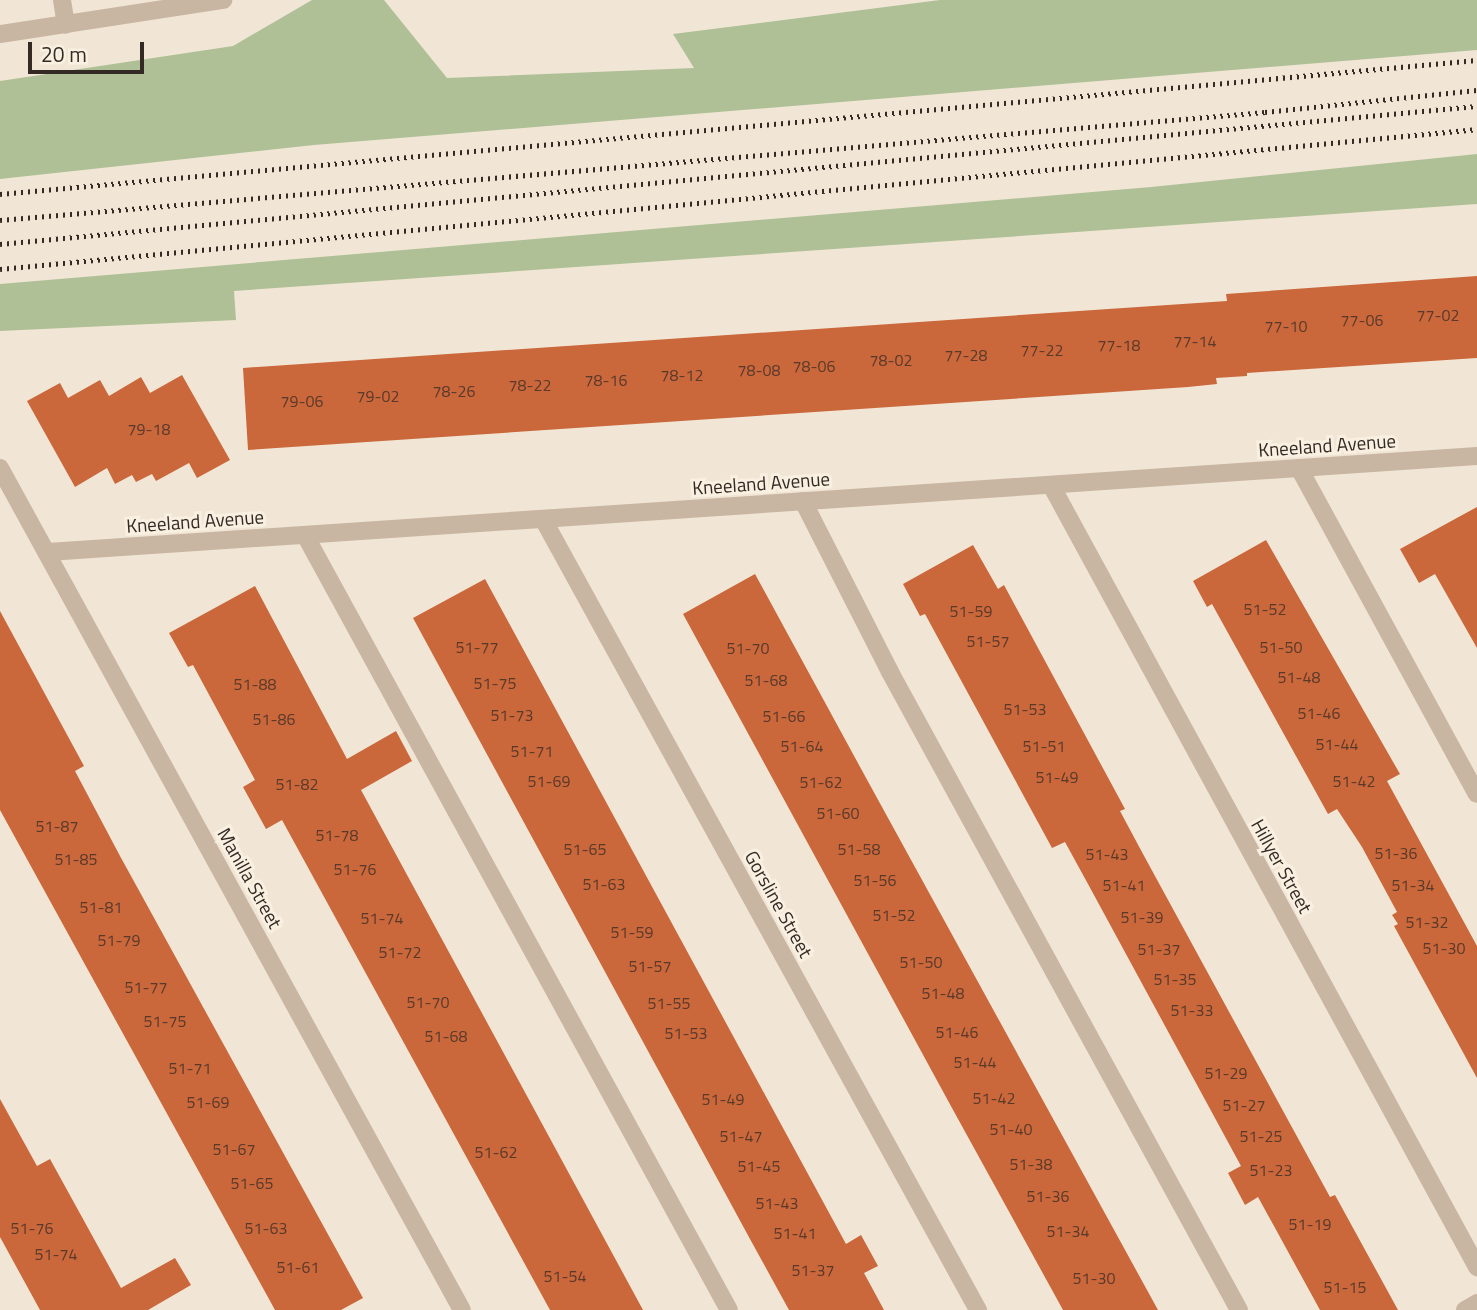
<!DOCTYPE html>
<html>
<head>
<meta charset="utf-8">
<style>
	body { margin:0 }
	#map { position:relative; width:1477px; height:1310px; overflow:hidden; background:#f1e6d5; font-family:"Titillium Web",sans-serif }
	div>[style] { position:absolute }
	[style*='--x'] { left:calc(var(--x)*1px); top:calc(var(--y)*1px); width:calc(var(--w)*1px); rotate:calc(var(--a)*1deg) }
	.green>* { inset:0; background:#afc096 }
	.building>* { inset:0; background:#ca673b }
	.service>* { height:18px; margin:-9px; padding:0 9px; transform-origin:9px; border-radius:9px; background:#c9b6a2 }
	.minor>* { height:18px; margin:-9px; padding:0 9px; transform-origin:9px; border-radius:9px; background:#c9b6a2 }
	.rail>* { height:5px; margin-top:-2.5px; transform-origin:0; background:repeating-linear-gradient(90deg,#332a24 0 2px,transparent 0 7px) }
	span { translate:-50% -50%; white-space:nowrap; text-align:center; line-height:1.15; -webkit-text-stroke:6px #f9f0e1; paint-order:stroke }
	.number-label { font-size:16px; color:#59392a }
	.number-label span { -webkit-text-stroke-width:0 }
	.street-label { font-size:19px; color:#332a24 }
	.scale { position:absolute; left:28px; top:42px; width:116px; height:32px; box-sizing:border-box; border:4px solid #332a24; border-top:0; padding-left:9px; font-size:21px; line-height:24px; white-space:nowrap; color:#332a24; -webkit-text-stroke:5px #f9f0e1; paint-order:stroke }
</style>
</head>
<body>
<div id="map">
	<div class="green">
		<div style="clip-path:polygon(312px 0,384px 0,447px 78px,694px 68px,673px 34px,940px 0,1477px 0,1477px 50px,314px 145px,0 179px,0 81px,233px 46px)"></div>
		<div style="clip-path:polygon(1477px 154px,1477px 204px,234px 291px,236px 320px,0 331px,0 284px,1151px 187px)"></div>
	</div>
	<div class="building">
		<div style="clip-path:polygon(1477px 276px,1477px 358px,1247px 373px,1247px 376px,1216px 378px,1217px 384px,1188px 387px,248px 450px,243px 368px,1227px 301px,1226px 294px)"></div>
		<div style="clip-path:polygon(182px 375px,230px 460px,197px 478px,189px 463px,156px 481px,152px 474px,136px 482px,132px 475px,115px 484px,107px 468px,75px 487px,27px 401px,60px 383px,68px 398px,100px 380px,109px 396px,141px 377px,150px 393px)"></div>
		<div style="clip-path:polygon(1477px 507px,1477px 648px,1435px 574px,1419px 583px,1400px 549px)"></div>
		<div style="clip-path:polygon(1266px 540px,1400px 774px,1387px 781px,1477px 946px,1477px 1078px,1394px 926px,1398px 924px,1392px 915px,1397px 912px,1362px 847px,1337px 809px,1328px 814px,1212px 604px,1207px 607px,1193px 581px)"></div>
		<div style="clip-path:polygon(973px 545px,998px 589px,1004px 585px,1125px 809px,1120px 811px,1143px 854px,1330px 1197px,1335px 1195px,1398px 1310px,1320px 1310px,1258px 1197px,1245px 1205px,1228px 1173px,1241px 1166px,1088px 884px,1065px 842px,1052px 848px,925px 614px,920px 616px,903px 584px)"></div>
		<div style="clip-path:polygon(755px 574px,865px 776px,1158px 1310px,1063px 1310px,952px 1108px,683px 614px)"></div>
		<div style="clip-path:polygon(485px 579px,846px 1244px,861px 1235px,878px 1266px,864px 1273px,884px 1310px,789px 1310px,750px 1239px,413px 618px)"></div>
		<div style="clip-path:polygon(255px 586px,347px 759px,396px 731px,412px 761px,361px 790px,643px 1310px,550px 1310px,282px 820px,266px 829px,243px 787px,255px 780px,193px 665px,188px 667px,169px 633px)"></div>
		<div style="clip-path:polygon(0 611px,84px 766px,75px 771px,120px 856px,363px 1298px,341px 1310px,275px 1310px,0 810px)"></div>
		<div style="clip-path:polygon(0 1099px,37px 1166px,50px 1159px,121px 1288px,175px 1258px,191px 1285px,148px 1310px,40px 1310px,0 1237px)"></div>
	</div>
	<div class="service">
		<div style="--x:1299;--y:468;--w:371;--a:61.4"></div>
		<div style="--x:803;--y:501;--w:192;--a:63"></div>
		<div style="--x:890;--y:672;--w:727;--a:61.32"></div>
		<div style="--x:305;--y:535;--w:883;--a:61.32"></div>
		<div style="--x:1465;--y:1310;--w:14;--a:-30"></div>
	</div>
	<div class="minor">
		<div style="--x:62;--y:0;--w:25;--a:81"></div>
		<div style="--x:0;--y:34;--w:226;--a:-8.7"></div>
		<div style="--x:0;--y:468;--w:960;--a:61.25"></div>
		<div style="--x:1051;--y:485;--w:891;--a:61.42"></div>
		<div style="--x:543;--y:519;--w:903;--a:61.19"></div>
		<div style="--x:48;--y:552;--w:1432;--a:-3.84"></div>
	</div>
	<div class="rail">
		<div style="--x:0;--y:194;--w:1483;--a:-5.18"></div>
		<div style="--x:0;--y:220;--w:1270;--a:-4.88"></div>
		<div style="--x:1265;--y:112;--w:213;--a:-5.9"></div>
		<div style="--x:0;--y:244;--w:1483;--a:-5.34"></div>
		<div style="--x:0;--y:269;--w:1484;--a:-5.41"></div>
	</div>
	<div class="number-label">
		<span style="left:1438px;top:315px">77-02</span>
		<span style="left:1362px;top:320px">77-06</span>
		<span style="left:1286px;top:326px">77-10</span>
		<span style="left:1195px;top:341px">77-14</span>
		<span style="left:1119px;top:345px">77-18</span>
		<span style="left:1042px;top:350px">77-22</span>
		<span style="left:966px;top:355px">77-28</span>
		<span style="left:891px;top:360px">78-02</span>
		<span style="left:814px;top:366px">78-06</span>
		<span style="left:759px;top:370px">78-08</span>
		<span style="left:682px;top:375px">78-12</span>
		<span style="left:606px;top:380px">78-16</span>
		<span style="left:530px;top:385px">78-22</span>
		<span style="left:454px;top:391px">78-26</span>
		<span style="left:378px;top:396px">79-02</span>
		<span style="left:302px;top:401px">79-06</span>
		<span style="left:149px;top:429px">79-18</span>
		<span style="left:1265px;top:609px">51-52</span>
		<span style="left:971px;top:611px">51-59</span>
		<span style="left:988px;top:641px">51-57</span>
		<span style="left:477px;top:647px">51-77</span>
		<span style="left:1281px;top:647px">51-50</span>
		<span style="left:748px;top:648px">51-70</span>
		<span style="left:1299px;top:677px">51-48</span>
		<span style="left:766px;top:680px">51-68</span>
		<span style="left:495px;top:683px">51-75</span>
		<span style="left:255px;top:684px">51-88</span>
		<span style="left:1025px;top:709px">51-53</span>
		<span style="left:1319px;top:713px">51-46</span>
		<span style="left:512px;top:715px">51-73</span>
		<span style="left:784px;top:716px">51-66</span>
		<span style="left:274px;top:719px">51-86</span>
		<span style="left:1337px;top:744px">51-44</span>
		<span style="left:802px;top:746px">51-64</span>
		<span style="left:1044px;top:746px">51-51</span>
		<span style="left:532px;top:751px">51-71</span>
		<span style="left:1057px;top:777px">51-49</span>
		<span style="left:549px;top:781px">51-69</span>
		<span style="left:1354px;top:781px">51-42</span>
		<span style="left:821px;top:782px">51-62</span>
		<span style="left:297px;top:784px">51-82</span>
		<span style="left:838px;top:813px">51-60</span>
		<span style="left:57px;top:826px">51-87</span>
		<span style="left:337px;top:835px">51-78</span>
		<span style="left:585px;top:849px">51-65</span>
		<span style="left:859px;top:849px">51-58</span>
		<span style="left:1396px;top:853px">51-36</span>
		<span style="left:1107px;top:854px">51-43</span>
		<span style="left:76px;top:859px">51-85</span>
		<span style="left:355px;top:869px">51-76</span>
		<span style="left:875px;top:880px">51-56</span>
		<span style="left:604px;top:884px">51-63</span>
		<span style="left:1124px;top:885px">51-41</span>
		<span style="left:1413px;top:885px">51-34</span>
		<span style="left:101px;top:907px">51-81</span>
		<span style="left:894px;top:915px">51-52</span>
		<span style="left:1142px;top:917px">51-39</span>
		<span style="left:382px;top:918px">51-74</span>
		<span style="left:1427px;top:922px">51-32</span>
		<span style="left:632px;top:932px">51-59</span>
		<span style="left:119px;top:940px">51-79</span>
		<span style="left:1444px;top:948px">51-30</span>
		<span style="left:1159px;top:949px">51-37</span>
		<span style="left:400px;top:952px">51-72</span>
		<span style="left:921px;top:962px">51-50</span>
		<span style="left:650px;top:966px">51-57</span>
		<span style="left:1175px;top:979px">51-35</span>
		<span style="left:146px;top:987px">51-77</span>
		<span style="left:943px;top:993px">51-48</span>
		<span style="left:428px;top:1002px">51-70</span>
		<span style="left:669px;top:1003px">51-55</span>
		<span style="left:1192px;top:1010px">51-33</span>
		<span style="left:165px;top:1021px">51-75</span>
		<span style="left:957px;top:1032px">51-46</span>
		<span style="left:686px;top:1033px">51-53</span>
		<span style="left:446px;top:1036px">51-68</span>
		<span style="left:975px;top:1062px">51-44</span>
		<span style="left:190px;top:1068px">51-71</span>
		<span style="left:1226px;top:1073px">51-29</span>
		<span style="left:994px;top:1098px">51-42</span>
		<span style="left:723px;top:1099px">51-49</span>
		<span style="left:208px;top:1102px">51-69</span>
		<span style="left:1244px;top:1105px">51-27</span>
		<span style="left:1011px;top:1129px">51-40</span>
		<span style="left:741px;top:1136px">51-47</span>
		<span style="left:1261px;top:1136px">51-25</span>
		<span style="left:234px;top:1149px">51-67</span>
		<span style="left:496px;top:1152px">51-62</span>
		<span style="left:1031px;top:1164px">51-38</span>
		<span style="left:759px;top:1166px">51-45</span>
		<span style="left:1271px;top:1170px">51-23</span>
		<span style="left:252px;top:1183px">51-65</span>
		<span style="left:1048px;top:1196px">51-36</span>
		<span style="left:777px;top:1203px">51-43</span>
		<span style="left:1310px;top:1224px">51-19</span>
		<span style="left:32px;top:1228px">51-76</span>
		<span style="left:266px;top:1228px">51-63</span>
		<span style="left:1068px;top:1231px">51-34</span>
		<span style="left:795px;top:1233px">51-41</span>
		<span style="left:56px;top:1254px">51-74</span>
		<span style="left:298px;top:1267px">51-61</span>
		<span style="left:813px;top:1270px">51-37</span>
		<span style="left:565px;top:1276px">51-54</span>
		<span style="left:1094px;top:1278px">51-30</span>
		<span style="left:1345px;top:1287px">51-15</span>
	</div>
	<div class="street-label">
		<span style="left:1327px;top:445px;rotate:-4deg">Kneeland Avenue</span>
		<span style="left:761px;top:483px;rotate:-4deg">Kneeland Avenue</span>
		<span style="left:195px;top:521px;rotate:-4deg">Kneeland Avenue</span>
		<span style="left:1282px;top:866px;rotate:61deg">Hillyer Street</span>
		<span style="left:250px;top:878px;rotate:61deg">Manilla Street</span>
		<span style="left:779px;top:904px;rotate:61deg">Gorsline Street</span>
	</div>
	<div class="scale">20 m</div>
</div>
</body>
</html>
